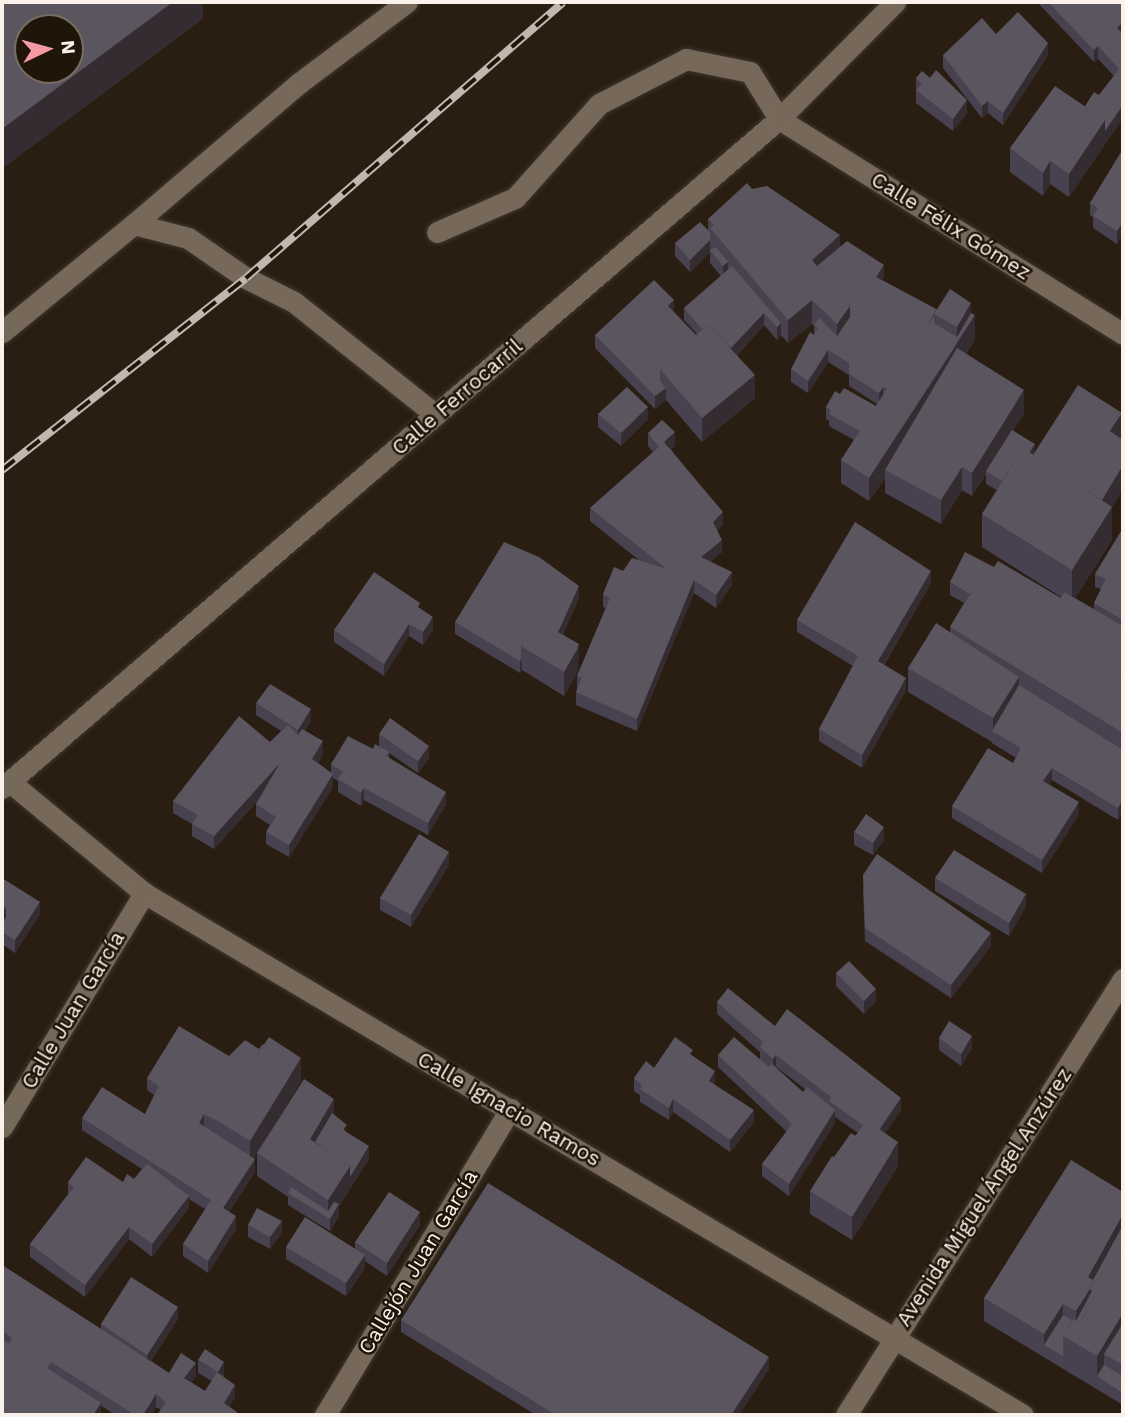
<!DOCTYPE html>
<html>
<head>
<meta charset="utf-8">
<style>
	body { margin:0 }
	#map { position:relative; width:1125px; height:1417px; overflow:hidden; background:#291e11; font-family:"Work Sans",sans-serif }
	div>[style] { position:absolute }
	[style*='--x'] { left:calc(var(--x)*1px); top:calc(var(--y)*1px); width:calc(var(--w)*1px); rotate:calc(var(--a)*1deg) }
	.roads { filter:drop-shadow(0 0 2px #403730) drop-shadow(0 0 2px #403730) }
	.lane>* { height:21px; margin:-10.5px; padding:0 10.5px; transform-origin:10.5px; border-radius:10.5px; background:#76695a }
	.street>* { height:21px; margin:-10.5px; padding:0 10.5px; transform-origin:10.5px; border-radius:10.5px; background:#76695a }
	.rail>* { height:8px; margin-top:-4px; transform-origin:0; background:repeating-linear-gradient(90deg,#1f1508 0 16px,#c0b8ae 0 32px); box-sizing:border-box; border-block:2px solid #c0b8ae }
	.wall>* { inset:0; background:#484250 }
	.shaded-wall>* { inset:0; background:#342c30 }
	.building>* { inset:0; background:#5b5560 }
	span { translate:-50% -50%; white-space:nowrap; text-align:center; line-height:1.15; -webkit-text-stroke:5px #1f1508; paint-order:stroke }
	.street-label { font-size:21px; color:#faf2ea }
	.frame { position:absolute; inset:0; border:4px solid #faf2ea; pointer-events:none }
	.north { position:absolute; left:14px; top:14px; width:70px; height:70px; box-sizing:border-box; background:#1f1508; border:2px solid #776d62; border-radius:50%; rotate:85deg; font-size:19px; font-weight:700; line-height:28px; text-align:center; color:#faf2ea }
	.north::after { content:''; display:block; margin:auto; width:24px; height:32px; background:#f49aa4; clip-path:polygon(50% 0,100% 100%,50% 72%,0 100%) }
</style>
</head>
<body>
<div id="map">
	<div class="roads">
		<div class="lane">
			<div style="--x:134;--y:224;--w:217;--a:-40.5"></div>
			<div style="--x:299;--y:83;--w:135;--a:-36.9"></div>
			<div style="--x:437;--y:232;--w:85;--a:-23.6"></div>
			<div style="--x:515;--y:198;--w:126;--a:-48.2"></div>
			<div style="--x:599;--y:104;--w:98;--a:-27.3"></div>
			<div style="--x:686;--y:59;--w:65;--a:11.5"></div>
			<div style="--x:750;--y:72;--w:55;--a:58.3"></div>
			<div style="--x:2;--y:332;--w:171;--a:-39.3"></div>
			<div style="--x:134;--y:224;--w:56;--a:14.5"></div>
			<div style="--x:188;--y:238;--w:70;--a:34.6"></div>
			<div style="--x:246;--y:278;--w:54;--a:26.6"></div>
			<div style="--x:294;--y:302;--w:181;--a:38.5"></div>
		</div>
		<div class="street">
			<div style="--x:779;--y:119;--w:406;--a:32"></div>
			<div style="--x:10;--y:782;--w:174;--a:39.6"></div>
			<div style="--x:144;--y:893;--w:1022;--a:30.7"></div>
			<div style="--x:2;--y:788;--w:1025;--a:-40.73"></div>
			<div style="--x:779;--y:119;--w:165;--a:-45.2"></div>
			<div style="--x:2;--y:1127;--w:274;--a:-58.7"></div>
			<div style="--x:325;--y:1415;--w:358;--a:-58.8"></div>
			<div style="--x:846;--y:1415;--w:517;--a:-57.57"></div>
		</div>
	</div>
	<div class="rail">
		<div style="--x:2;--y:470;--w:310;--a:-38.2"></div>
		<div style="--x:246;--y:278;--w:420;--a:-41"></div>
	</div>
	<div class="wall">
		<div style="clip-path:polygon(1037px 2px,1123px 2px,1123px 118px,1069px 197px,1050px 184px,1043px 196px,1010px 172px,1010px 148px,1085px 106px,1099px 95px,1114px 76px,1098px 59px,1094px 62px)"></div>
		<div style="clip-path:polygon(996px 34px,1048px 55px,1003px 125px,988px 113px,982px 118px,943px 68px,943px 55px)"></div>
		<div style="clip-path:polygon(916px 78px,967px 113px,953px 131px,916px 103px)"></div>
		<div style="clip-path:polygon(1123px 121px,1123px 139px,1121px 138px,1121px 125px)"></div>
		<div style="clip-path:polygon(1123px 149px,1123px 236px,1122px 235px,1117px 244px,1093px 228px,1093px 217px,1090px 215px,1090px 203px)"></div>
		<div style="clip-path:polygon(752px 189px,840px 246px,884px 277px,882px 280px,936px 309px,971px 313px,975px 339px,966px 354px,1024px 414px,1013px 430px,1035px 453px,1122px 436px,1121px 438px,1123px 440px,1123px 489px,1112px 507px,1112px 540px,1075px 598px,1094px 609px,1094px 603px,1101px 589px,1095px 587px,1095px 574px,1123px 528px,1123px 811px,1118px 820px,1052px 780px,1049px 784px,1079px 814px,1042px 873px,952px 818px,952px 806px,1013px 763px,1016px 758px,992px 743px,992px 742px,908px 692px,908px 668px,950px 632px,950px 627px,964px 603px,950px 595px,950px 582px,994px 567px,1061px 598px,1061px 597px,982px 547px,982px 514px,997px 490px,986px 484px,986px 474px,972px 496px,962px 490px,941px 524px,885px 493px,885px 478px,869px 501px,841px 483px,841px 460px,854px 440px,829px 426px,829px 421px,826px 419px,826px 407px,840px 394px,876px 406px,877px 404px,849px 386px,849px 375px,828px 362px,808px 393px,791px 382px,791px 369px,814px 334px,814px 326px,812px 324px,788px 343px,781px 335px,777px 340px,764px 325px,737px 355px,755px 398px,702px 442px,666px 400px,655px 409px,595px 348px,595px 335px,674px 312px,696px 335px,697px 334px,684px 320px,684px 308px,721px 276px,710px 263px,710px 252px,690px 272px,675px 256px,675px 243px,708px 230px,708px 219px)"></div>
		<div style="clip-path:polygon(598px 414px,648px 419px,621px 446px,598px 427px)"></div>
		<div style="clip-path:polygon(648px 433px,675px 445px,671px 449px,723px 524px,717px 530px,722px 552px,710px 562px,732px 585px,716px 608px,694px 593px,637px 731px,576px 705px,576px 692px,578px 689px,577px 689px,577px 676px,606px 608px,603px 607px,603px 594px,623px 571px,640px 561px,590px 521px,590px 508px,653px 452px,648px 446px)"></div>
		<div style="clip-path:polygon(931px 583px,884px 665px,906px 690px,862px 768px,819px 741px,819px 729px,853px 666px,797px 632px,797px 620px)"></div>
		<div style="clip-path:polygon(579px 598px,563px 634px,579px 657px,578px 659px,578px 671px,564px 696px,522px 670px,520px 673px,455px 634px,455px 622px)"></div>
		<div style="clip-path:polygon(420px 608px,433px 629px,423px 645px,409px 636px,384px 676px,334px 642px,334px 630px)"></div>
		<div style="clip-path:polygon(256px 703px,311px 721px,305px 730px,323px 754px,318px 763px,331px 773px,331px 764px,379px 746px,379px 734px,429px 758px,418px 773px,389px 753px,389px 758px,446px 804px,428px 835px,364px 800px,361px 806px,338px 792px,338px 781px,333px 778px,333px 787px,289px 857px,266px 844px,266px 832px,270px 825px,256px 816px,256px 804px,260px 798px,214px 849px,192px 836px,192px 824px,173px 813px,173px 801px,270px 742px,281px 731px,256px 715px)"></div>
		<div style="clip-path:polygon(854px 832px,884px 840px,873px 855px,854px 845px)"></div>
		<div style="clip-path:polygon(449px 865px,411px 927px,380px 910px,380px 898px)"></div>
		<div style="clip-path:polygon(2px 878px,40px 914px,15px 953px,2px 944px)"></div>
		<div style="clip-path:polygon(935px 878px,1026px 906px,1009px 936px,935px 891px)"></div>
		<div style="clip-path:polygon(863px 888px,991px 946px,951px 998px,865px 941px)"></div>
		<div style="clip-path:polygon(836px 973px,876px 1001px,864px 1014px,836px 986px)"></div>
		<div style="clip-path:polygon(evenodd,717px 1002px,775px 1026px,901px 1110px,885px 1133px,898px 1166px,852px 1240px,810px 1214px,810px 1191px,834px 1157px,858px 1133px,835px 1117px,835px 1123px,789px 1196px,762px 1176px,762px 1164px,787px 1132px,718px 1067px,718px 1055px,760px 1059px,760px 1052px,717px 1014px,717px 1002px,776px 1067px,805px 1089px,803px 1092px,776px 1068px,776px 1067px)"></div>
		<div style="clip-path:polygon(939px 1038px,972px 1048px,961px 1066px,939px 1050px)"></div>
		<div style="clip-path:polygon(229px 1056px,301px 1081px,259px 1150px,334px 1114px,347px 1133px,369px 1159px,339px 1206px,339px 1217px,330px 1231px,288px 1205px,288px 1197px,257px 1176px,257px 1153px,254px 1158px,255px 1172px,229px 1212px,236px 1229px,208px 1273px,183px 1256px,183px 1244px,205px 1209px,189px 1199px,189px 1208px,152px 1257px,129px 1239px,85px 1297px,30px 1257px,30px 1244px,68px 1194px,68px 1182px,123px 1182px,134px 1179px,142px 1169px,82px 1130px,82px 1118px,145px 1114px,154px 1095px,147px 1090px,147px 1078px)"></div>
		<div style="clip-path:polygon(693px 1057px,715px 1084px,715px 1085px,754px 1122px,730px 1152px,673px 1112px,669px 1120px,640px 1102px,640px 1095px,634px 1091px,634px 1078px,654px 1068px)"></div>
		<div style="clip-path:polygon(1123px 1192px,1123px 1405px,984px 1321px,984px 1298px)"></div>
		<div style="clip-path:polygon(248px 1225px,282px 1233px,270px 1249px,248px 1237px)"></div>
		<div style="clip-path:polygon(420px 1225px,387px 1276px,365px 1261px,365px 1268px,346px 1296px,286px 1259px,286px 1247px,355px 1249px,355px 1242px)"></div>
		<div style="clip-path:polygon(2px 1265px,101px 1329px,101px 1324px,178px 1319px,151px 1361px,169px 1373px,196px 1376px,191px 1382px,205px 1391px,212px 1381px,198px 1373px,198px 1360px,224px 1375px,223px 1377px,235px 1397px,229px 1407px,237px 1415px,161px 1410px,156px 1407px,151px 1415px,116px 1415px,101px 1406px,101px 1415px,2px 1415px)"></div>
		<div style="clip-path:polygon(401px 1320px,769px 1369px,739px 1415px,536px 1415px,401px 1332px)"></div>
	</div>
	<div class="shaded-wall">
		<div style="clip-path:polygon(173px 2px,203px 2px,203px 19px,2px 169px,2px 129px)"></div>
		<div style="clip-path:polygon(1123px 22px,1123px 34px,1117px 28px)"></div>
		<div style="clip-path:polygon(1048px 43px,1048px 55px,1003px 125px,1003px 113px)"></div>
		<div style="clip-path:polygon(1098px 46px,1098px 59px,1094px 62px,1094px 50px)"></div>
		<div style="clip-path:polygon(967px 100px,967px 113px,953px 131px,953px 119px)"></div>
		<div style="clip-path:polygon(988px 101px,988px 113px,982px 118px,982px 106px)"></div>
		<div style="clip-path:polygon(1123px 105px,1123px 118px,1069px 197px,1069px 174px,1105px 120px)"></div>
		<div style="clip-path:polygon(1050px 161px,1050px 184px,1043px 196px,1043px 173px)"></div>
		<div style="clip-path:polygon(1122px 223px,1122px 235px,1117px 244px,1117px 231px)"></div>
		<div style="clip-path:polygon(840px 235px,840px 259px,818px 278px,812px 260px)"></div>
		<div style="clip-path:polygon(710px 240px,710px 252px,690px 272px,690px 260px)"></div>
		<div style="clip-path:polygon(728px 262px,728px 274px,723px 278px,723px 266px)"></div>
		<div style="clip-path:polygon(884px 265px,884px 277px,876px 290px,876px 277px)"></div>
		<div style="clip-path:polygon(674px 300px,674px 312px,668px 319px,668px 306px)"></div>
		<div style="clip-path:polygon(812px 300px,812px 324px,788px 343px,788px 320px)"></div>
		<div style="clip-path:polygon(971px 303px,971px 321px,975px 315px,975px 339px,889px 472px,885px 470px,885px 478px,869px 501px,869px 478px,957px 344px,957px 327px)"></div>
		<div style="clip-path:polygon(850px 306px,850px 329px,837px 348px,837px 324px)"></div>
		<div style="clip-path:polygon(764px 313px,764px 325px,725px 367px,725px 354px)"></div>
		<div style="clip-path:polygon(781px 323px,781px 335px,777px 340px,777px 327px)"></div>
		<div style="clip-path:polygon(828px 350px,828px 362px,808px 393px,808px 381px)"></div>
		<div style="clip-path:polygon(755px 375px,755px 398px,702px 442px,702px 418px)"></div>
		<div style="clip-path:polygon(883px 387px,883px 399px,879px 405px,879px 393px)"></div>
		<div style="clip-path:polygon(666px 388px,666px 400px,655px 409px,655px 396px)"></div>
		<div style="clip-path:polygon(1024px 390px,1024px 414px,987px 472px,986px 471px,986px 474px,972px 496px,972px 473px)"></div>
		<div style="clip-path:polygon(648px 407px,648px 419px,621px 446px,621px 433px)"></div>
		<div style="clip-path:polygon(1122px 413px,1122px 436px,1110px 455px,1110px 431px)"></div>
		<div style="clip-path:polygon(675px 432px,675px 445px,664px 454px,664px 442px)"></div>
		<div style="clip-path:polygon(1035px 444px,1035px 456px,1009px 485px)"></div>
		<div style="clip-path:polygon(1123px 465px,1123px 489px,1112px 507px,1112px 540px,1072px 603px,1072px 570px,1102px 500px)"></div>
		<div style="clip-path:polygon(962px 467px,962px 490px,941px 524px,941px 500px)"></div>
		<div style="clip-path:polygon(723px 512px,723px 524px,713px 534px,713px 522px)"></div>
		<div style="clip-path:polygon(722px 540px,722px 552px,701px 569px,701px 557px)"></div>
		<div style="clip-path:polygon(931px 571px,931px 583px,878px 674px,878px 661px)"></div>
		<div style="clip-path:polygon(732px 572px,732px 585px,716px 608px,716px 595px)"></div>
		<div style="clip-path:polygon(694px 580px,694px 593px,637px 731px,637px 719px)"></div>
		<div style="clip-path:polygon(579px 586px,579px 598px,558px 644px,558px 632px)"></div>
		<div style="clip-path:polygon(433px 617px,433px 629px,423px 645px,423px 632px)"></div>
		<div style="clip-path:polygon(409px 624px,409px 636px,384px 676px,384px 664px)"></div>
		<div style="clip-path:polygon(579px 644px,578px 671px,564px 696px,564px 672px)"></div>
		<div style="clip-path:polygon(521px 658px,522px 670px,520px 673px,520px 661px)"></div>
		<div style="clip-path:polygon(1019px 677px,1019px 700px,993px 731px,993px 718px)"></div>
		<div style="clip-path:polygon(906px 678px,906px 690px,862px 768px,862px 755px)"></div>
		<div style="clip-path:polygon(311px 709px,311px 721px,298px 742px,298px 730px)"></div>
		<div style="clip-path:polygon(323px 741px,323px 754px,312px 771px,312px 759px)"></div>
		<div style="clip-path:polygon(429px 746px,429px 758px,418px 773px,418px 761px)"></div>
		<div style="clip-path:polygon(280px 763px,280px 775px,214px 849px,214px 836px)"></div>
		<div style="clip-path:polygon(1052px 768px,1052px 780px,1043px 793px,1043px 781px)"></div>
		<div style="clip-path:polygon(333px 774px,333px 787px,289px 857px,289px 845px)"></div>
		<div style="clip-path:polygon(364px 788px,364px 800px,361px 806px,361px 793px)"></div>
		<div style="clip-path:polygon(446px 792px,446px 804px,428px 835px,428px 823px)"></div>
		<div style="clip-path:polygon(1123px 799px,1123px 811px,1118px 820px,1118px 808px)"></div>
		<div style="clip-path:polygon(1079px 802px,1079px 814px,1042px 873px,1042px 860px)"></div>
		<div style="clip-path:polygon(884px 827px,884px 840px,873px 855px,873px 843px)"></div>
		<div style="clip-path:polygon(449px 852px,449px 865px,411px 927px,411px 915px)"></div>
		<div style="clip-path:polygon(1026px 894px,1026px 906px,1009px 936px,1009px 923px)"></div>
		<div style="clip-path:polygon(40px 902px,40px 914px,15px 953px,15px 940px)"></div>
		<div style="clip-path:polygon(6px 906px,6px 929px,2px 932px,2px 913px)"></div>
		<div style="clip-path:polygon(991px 933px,991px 946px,951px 998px,951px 985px)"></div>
		<div style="clip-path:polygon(876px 989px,876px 1001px,864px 1014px,864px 1001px)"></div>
		<div style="clip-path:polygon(972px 1036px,972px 1048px,961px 1066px,961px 1054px)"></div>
		<div style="clip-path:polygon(776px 1055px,776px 1067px,773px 1072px,773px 1059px)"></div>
		<div style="clip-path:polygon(301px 1058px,301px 1081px,250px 1165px,250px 1141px)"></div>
		<div style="clip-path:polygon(715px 1071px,715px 1084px,709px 1093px,709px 1081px)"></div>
		<div style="clip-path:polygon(901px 1098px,901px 1110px,877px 1146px,877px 1134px)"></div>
		<div style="clip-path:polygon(334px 1099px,334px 1122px,315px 1154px,310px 1139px)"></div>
		<div style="clip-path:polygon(673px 1099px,673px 1112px,669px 1120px,669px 1108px)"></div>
		<div style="clip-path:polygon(754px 1110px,754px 1122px,730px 1152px,730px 1140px)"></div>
		<div style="clip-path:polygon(835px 1110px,835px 1123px,789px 1196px,789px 1184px)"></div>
		<div style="clip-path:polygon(204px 1114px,204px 1127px,199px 1123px)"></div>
		<div style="clip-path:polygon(898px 1142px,898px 1166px,852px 1240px,852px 1217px)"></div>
		<div style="clip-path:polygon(369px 1146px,369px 1159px,339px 1206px,339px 1217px,330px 1231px,330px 1219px,328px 1217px,328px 1200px,350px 1166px)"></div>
		<div style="clip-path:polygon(255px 1159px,255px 1172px,223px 1221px,223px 1208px)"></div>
		<div style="clip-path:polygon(189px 1196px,189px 1208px,152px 1257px,152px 1244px)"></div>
		<div style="clip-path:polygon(420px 1212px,420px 1225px,387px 1276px,387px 1263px)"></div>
		<div style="clip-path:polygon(1123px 1214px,1123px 1237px,1076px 1335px,1076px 1311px,1088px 1277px)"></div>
		<div style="clip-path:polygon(236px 1216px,236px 1229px,208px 1273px,208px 1261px)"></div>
		<div style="clip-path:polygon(282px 1221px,282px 1233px,270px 1249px,270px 1237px)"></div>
		<div style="clip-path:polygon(129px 1227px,129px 1239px,85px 1297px,85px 1285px)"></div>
		<div style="clip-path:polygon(365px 1255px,365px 1268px,346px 1296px,346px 1283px)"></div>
		<div style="clip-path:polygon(1063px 1304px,1063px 1327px,1044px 1345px,1044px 1334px)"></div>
		<div style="clip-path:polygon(178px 1307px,178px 1319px,147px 1367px,147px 1355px)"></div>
		<div style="clip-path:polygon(1123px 1313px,1123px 1346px,1104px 1354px,1104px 1377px,1097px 1376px,1097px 1356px)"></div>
		<div style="clip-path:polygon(769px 1357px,769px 1369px,739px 1415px,731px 1415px)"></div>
		<div style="clip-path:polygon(224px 1362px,224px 1375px,218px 1385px,218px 1372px)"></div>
		<div style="clip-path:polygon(196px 1363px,196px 1376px,184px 1390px,184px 1378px)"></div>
		<div style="clip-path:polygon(235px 1385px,235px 1397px,224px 1415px,224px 1403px)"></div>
		<div style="clip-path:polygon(156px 1394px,156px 1407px,151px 1415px,143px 1415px)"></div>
		<div style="clip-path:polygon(101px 1403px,101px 1415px,93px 1415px)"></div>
	</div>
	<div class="building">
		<div style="clip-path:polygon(evenodd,2px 2px,173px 2px,2px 129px,2px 2px,28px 28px,70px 28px,70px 70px,28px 70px,28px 28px)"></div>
		<div style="clip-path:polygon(1048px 2px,1123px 2px,1123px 22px,1117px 28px,1123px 35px,1123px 105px,1105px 131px,1105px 120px,1085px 106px,1094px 92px,1099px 95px,1119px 69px,1098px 46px,1094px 50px)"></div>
		<div style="clip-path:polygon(1018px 12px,1048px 43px,1003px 113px,988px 101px,982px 106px,943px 55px,982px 18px,996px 34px)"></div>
		<div style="clip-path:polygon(936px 70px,967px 100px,953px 119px,916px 90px,922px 84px,916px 78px,922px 71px,930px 78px)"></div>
		<div style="clip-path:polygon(1055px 86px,1105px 120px,1069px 174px,1050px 161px,1043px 173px,1010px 148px)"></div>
		<div style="clip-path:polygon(1123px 149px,1123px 223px,1122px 223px,1117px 231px,1093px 216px,1098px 208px,1090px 203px)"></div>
		<div style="clip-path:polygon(747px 183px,752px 189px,767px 186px,840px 235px,812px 260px,850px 306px,837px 324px,812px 300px,788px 320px,710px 228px,714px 225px,708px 219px)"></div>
		<div style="clip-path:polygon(700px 222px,710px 232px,710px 240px,690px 260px,675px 243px)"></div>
		<div style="clip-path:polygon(847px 241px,884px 265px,876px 277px,936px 309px,925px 330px,887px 389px,883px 387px,879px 393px,849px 374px,849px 363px,828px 350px,808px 381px,791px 369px,810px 332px,814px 335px,818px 328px,814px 325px,819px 318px,837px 336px,850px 317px,850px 306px,817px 266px)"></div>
		<div style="clip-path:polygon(716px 247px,728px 262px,723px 266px,710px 250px)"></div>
		<div style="clip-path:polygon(732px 266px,781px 323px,777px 327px,764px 313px,731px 348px,708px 324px,702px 329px,684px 308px)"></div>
		<div style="clip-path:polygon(654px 280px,674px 300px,668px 306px,696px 335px,660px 369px,660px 381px,666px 388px,655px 396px,595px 335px)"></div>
		<div style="clip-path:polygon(950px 289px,971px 303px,957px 327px,934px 314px)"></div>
		<div style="clip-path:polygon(971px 313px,975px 315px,869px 478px,841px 460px,934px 316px,934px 323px,957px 337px)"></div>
		<div style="clip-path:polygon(708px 324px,755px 375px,702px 418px,660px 369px)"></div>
		<div style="clip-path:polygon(957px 348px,1024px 390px,972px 473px,962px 467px,941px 500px,885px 470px)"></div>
		<div style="clip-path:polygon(1078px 385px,1122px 413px,1110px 431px,1123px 440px,1123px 465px,1102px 500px,1033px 455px)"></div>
		<div style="clip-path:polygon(627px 387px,648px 407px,621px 433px,598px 414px)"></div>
		<div style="clip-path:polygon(844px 388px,876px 406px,860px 431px,829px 414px,831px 410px,826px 407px,835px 391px,840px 394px)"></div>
		<div style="clip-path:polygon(662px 420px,675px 432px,664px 442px,723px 512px,713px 522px,722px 540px,701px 557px,732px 572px,716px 595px,694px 580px,637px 719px,576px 692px,582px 678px,577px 676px,610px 598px,603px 594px,614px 567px,623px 571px,632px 558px,667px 569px,590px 508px,659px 447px,648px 433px)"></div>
		<div style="clip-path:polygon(1012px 430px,1035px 444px,1029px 453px,1023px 448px,1002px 481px,986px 471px)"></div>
		<div style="clip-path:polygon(1023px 448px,1112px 507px,1072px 570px,982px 514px)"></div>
		<div style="clip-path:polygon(855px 522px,931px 571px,878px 661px,906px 678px,862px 755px,819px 729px,858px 656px,797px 620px)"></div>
		<div style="clip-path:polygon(1123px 528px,1123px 620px,1094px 603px,1106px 579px,1095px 574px)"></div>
		<div style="clip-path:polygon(504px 542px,539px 557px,579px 586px,558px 632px,579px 644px,577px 648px,533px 623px,521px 646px,521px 658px,520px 661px,455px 622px)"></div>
		<div style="clip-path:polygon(965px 552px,994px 567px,998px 561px,1061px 598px,1064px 592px,1123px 626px,1123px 674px,975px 586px,970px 594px,950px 582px)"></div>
		<div style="clip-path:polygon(374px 572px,420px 603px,418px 607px,433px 617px,423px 632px,409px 624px,384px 664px,334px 630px)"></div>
		<div style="clip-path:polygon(975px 586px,1123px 674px,1123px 733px,950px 627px)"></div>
		<div style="clip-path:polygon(533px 623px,578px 648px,564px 672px,521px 646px)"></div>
		<div style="clip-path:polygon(936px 623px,1019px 677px,993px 718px,908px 668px)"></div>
		<div style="clip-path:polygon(270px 684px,311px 709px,298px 730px,256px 703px)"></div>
		<div style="clip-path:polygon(1019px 685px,1123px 750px,1123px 799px,1118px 808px,1052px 768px,1043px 781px,1079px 802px,1042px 860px,952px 806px,988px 748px,1013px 763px,1021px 748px,992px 731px)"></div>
		<div style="clip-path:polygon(239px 716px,270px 742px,288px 725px,298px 735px,302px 729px,323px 741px,312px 759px,333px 774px,289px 845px,266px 832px,276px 817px,256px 804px,280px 763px,214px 836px,192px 824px,198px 815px,173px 801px)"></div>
		<div style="clip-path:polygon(390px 718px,429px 746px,418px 761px,379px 734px)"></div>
		<div style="clip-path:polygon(348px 736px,373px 749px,375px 744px,389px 752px,386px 756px,446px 792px,428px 823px,364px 788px,361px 793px,338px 779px,343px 772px,331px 764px)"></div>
		<div style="clip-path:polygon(866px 814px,884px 827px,873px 843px,854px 832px)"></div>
		<div style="clip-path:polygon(419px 834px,449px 852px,411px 915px,380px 898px)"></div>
		<div style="clip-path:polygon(954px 850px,1026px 894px,1009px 923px,935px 878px)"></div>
		<div style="clip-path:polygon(877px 854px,991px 933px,951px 985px,865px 928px,863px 875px)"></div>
		<div style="clip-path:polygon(2px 878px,40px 902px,15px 940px,2px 932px,2px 924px,6px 917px,6px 906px,2px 903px)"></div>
		<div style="clip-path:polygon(2px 903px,6px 906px,2px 913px)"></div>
		<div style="clip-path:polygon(849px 961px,876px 989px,864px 1001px,836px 973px)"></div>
		<div style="clip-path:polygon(728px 988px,775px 1026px,787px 1009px,901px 1098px,879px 1129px,866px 1120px,863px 1125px,829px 1101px,831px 1097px,776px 1055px,773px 1059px,760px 1047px,763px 1042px,717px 1002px)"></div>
		<div style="clip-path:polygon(949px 1021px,972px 1036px,961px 1054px,939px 1038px)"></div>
		<div style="clip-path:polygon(179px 1026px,229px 1056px,245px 1040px,259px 1049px,263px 1044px,264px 1045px,215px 1120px,204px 1114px,199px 1123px,255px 1159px,223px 1208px,236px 1216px,208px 1261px,183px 1244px,211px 1200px,82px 1118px,102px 1087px,145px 1114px,159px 1086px,147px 1078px)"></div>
		<div style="clip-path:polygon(269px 1037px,301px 1058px,250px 1141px,215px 1119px)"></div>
		<div style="clip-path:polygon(675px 1037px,693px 1050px,690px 1054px,715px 1071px,709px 1081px,754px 1110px,730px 1140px,673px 1099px,669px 1108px,640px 1089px,642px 1085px,634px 1078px,646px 1061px,654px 1068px)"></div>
		<div style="clip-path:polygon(734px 1037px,769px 1067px,772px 1064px,803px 1092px,807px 1087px,835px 1110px,789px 1184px,762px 1164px,792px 1124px,718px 1055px)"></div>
		<div style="clip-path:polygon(304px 1079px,334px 1099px,310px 1139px,350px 1166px,328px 1200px,257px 1153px)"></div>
		<div style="clip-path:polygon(332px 1113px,347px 1125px,343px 1130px,369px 1146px,350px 1177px,350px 1166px,315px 1142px)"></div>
		<div style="clip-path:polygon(866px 1120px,898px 1142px,852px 1217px,810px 1191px,832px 1156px,839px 1161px)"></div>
		<div style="clip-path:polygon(851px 1133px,856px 1136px,839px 1161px,834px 1157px)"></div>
		<div style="clip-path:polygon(86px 1157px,123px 1182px,127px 1174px,134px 1179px,147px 1164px,189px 1196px,152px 1244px,129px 1227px,85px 1285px,30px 1244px,74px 1187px,68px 1182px)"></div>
		<div style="clip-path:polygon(1071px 1160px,1123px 1192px,1123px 1214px,1088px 1277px,1095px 1281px,1076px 1311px,1063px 1304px,1044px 1334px,984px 1298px)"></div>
		<div style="clip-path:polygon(488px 1183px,769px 1357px,731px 1415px,556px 1415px,401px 1320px)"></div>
		<div style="clip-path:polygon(291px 1187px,328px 1211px,334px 1202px,339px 1204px,330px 1219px,288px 1193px)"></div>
		<div style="clip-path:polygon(389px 1192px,420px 1212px,387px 1263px,355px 1242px)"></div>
		<div style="clip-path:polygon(257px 1208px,282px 1221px,270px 1237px,248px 1225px)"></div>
		<div style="clip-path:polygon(305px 1217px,365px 1255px,346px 1283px,286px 1247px)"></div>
		<div style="clip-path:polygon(1123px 1225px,1123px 1250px,1080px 1323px,1076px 1321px,1092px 1291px,1090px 1289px,1095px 1281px,1093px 1280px)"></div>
		<div style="clip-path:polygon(1123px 1250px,1123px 1313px,1097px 1356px,1063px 1336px,1073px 1319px,1080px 1323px)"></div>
		<div style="clip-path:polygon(2px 1265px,169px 1373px,181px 1353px,196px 1363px,184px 1378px,205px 1391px,217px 1372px,235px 1385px,224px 1403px,237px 1412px,235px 1415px,157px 1415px,166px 1402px,156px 1394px,143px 1415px,135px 1415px,51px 1362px,47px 1369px,9px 1344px,12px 1338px,2px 1331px)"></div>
		<div style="clip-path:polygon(131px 1277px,178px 1307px,147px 1355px,101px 1324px)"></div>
		<div style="clip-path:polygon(1063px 1315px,1072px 1320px,1063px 1336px,1063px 1356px,1044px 1345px)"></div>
		<div style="clip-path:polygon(1123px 1323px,1123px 1365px,1104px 1354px)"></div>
		<div style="clip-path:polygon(2px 1339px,101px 1403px,93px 1415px,2px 1415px)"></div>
		<div style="clip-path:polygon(205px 1349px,224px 1362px,218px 1372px,198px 1360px)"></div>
		<div style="clip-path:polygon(1104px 1365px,1123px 1376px,1121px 1381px,1121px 1392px,1097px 1376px)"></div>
	</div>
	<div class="street-label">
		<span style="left:951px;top:226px;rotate:32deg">Calle Félix Gómez</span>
		<span style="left:457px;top:397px;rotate:-41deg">Calle Ferrocarril</span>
		<span style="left:73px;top:1010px;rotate:-59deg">Calle Juan García</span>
		<span style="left:509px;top:1109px;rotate:30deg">Calle Ignacio Ramos</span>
		<span style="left:984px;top:1197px;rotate:-57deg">Avenida Miguel Ángel Anzúrez</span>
		<span style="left:418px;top:1262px;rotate:-59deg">Callejón Juan García</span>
	</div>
	<div class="frame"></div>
	<div class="north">N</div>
</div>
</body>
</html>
